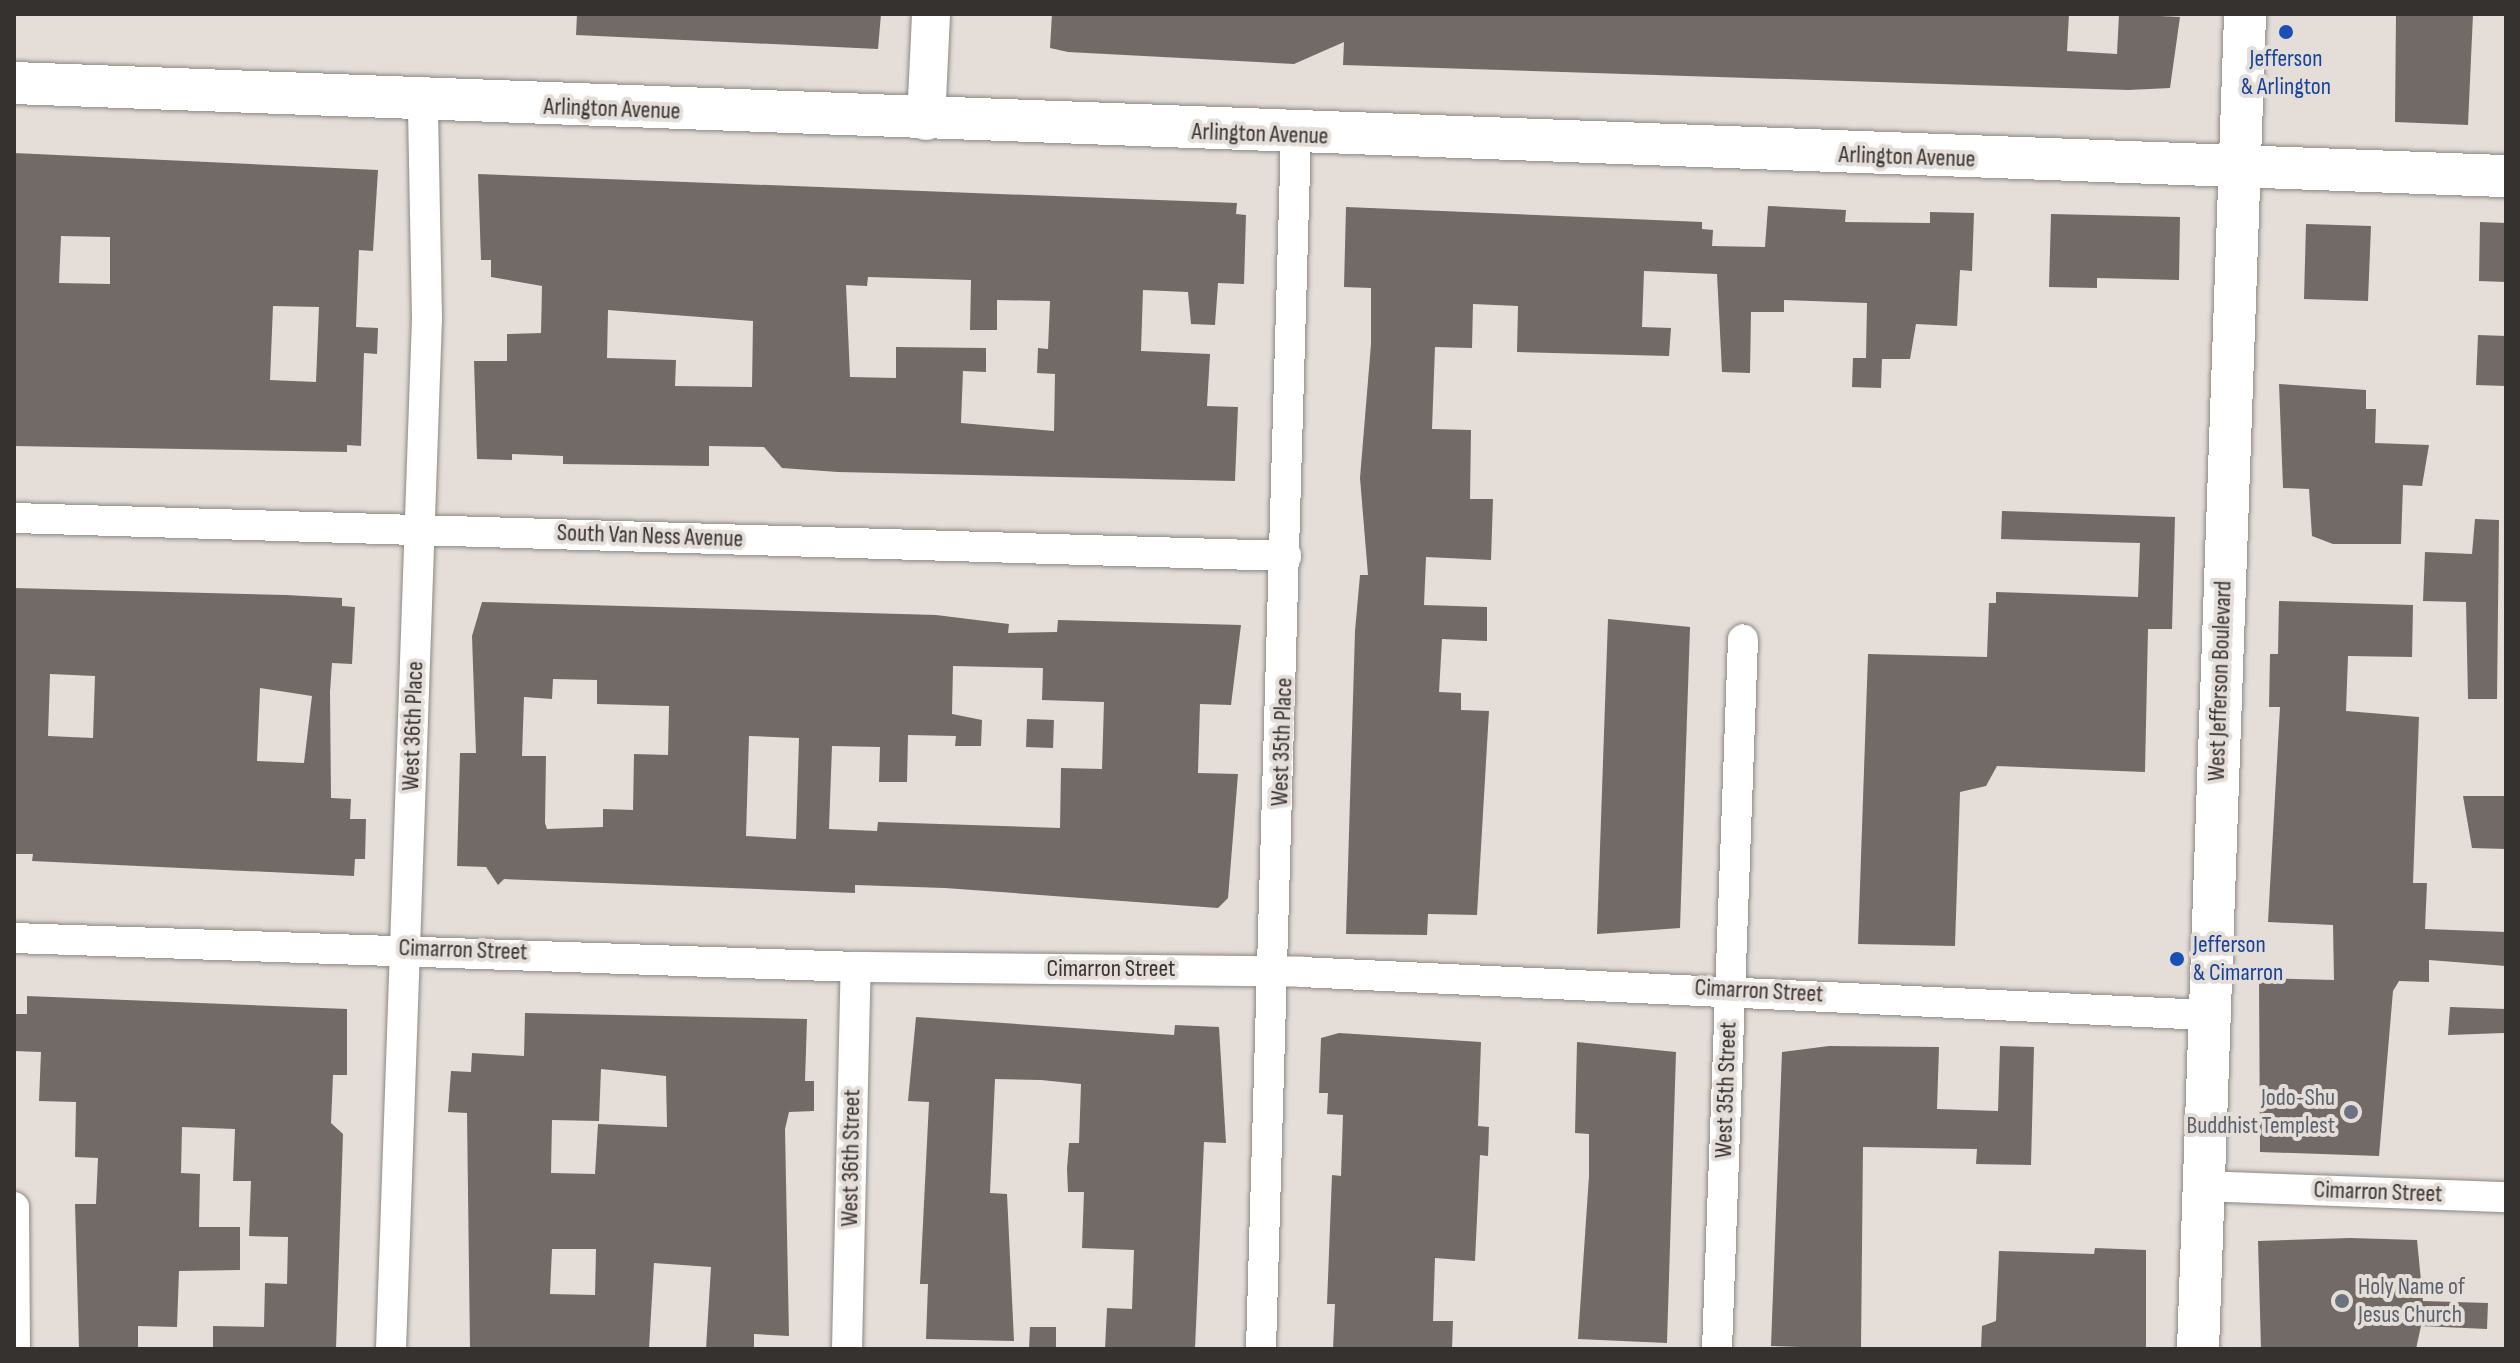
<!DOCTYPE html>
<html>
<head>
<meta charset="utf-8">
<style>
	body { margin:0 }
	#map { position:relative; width:2520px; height:1363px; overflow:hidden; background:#e4ddd8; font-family:"Sofia Sans Condensed",sans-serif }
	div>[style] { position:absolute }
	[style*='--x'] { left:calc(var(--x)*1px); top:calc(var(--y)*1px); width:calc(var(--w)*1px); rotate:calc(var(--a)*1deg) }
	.building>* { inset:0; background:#716a66 }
	.roads { filter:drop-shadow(0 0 2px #8d8782) drop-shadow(0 0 2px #8d8782) }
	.minor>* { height:30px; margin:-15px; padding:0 15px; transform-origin:15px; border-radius:15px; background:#fff }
	.tertiary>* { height:38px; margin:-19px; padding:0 19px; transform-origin:19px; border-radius:19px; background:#fff }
	.secondary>* { height:42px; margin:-21px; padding:0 21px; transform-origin:21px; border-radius:21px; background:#fff }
	.dots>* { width:22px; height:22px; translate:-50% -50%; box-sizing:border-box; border:4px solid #e4ddd8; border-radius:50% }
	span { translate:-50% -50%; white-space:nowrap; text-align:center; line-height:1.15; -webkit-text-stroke:8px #e4ddd8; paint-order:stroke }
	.transit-label { font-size:24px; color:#164399 }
	.left { translate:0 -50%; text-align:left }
	.street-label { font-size:24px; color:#353230 }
	.worship-label { font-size:24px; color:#5b616d }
	.right { translate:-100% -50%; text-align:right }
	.frame { position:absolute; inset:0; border:16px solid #353230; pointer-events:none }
</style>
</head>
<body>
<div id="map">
	<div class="building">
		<div style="clip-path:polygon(577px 14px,881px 14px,878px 49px,576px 35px)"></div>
		<div style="clip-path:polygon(1052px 14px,2069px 14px,2067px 51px,2117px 54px,2119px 14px,2180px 17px,2170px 88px,2128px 90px,1343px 65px,1344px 42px,1294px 64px,1068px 52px,1050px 48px)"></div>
		<div style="clip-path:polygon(2396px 14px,2473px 14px,2468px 125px,2395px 122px)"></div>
		<div style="clip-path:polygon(evenodd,14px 153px,378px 170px,373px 251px,359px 250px,356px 327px,378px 328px,377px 354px,364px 353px,361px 446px,347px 445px,347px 452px,14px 446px,14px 153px,61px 236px,110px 237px,110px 284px,59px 283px,61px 236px,14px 153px,273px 306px,319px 307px,316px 382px,270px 380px,273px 306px)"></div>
		<div style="clip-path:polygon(evenodd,478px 174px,1237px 203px,1236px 214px,1246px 215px,1244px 284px,1218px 283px,1215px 325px,1191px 324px,1188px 292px,1143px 290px,1141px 351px,1210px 354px,1207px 406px,1238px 407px,1235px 481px,838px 472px,782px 468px,764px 447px,709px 446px,709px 466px,563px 464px,563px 456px,512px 454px,512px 460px,477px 459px,474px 361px,507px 361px,507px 334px,541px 333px,542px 286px,491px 277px,491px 260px,481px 260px,478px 174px,868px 277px,971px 280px,970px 330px,997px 330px,997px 300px,1050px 301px,1048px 349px,1038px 348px,1037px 373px,1055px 374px,1054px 431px,961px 423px,963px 371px,986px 372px,986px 348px,896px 347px,896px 378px,850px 377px,846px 285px,867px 286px,868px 277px,478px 174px,608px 310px,753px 321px,752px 387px,675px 386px,676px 360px,607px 358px,608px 310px)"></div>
		<div style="clip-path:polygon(1768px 206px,1846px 210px,1845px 222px,1930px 223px,1930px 212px,1974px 213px,1972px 271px,1960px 270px,1957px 326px,1916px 324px,1910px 359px,1882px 359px,1881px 388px,1852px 387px,1853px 358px,1866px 358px,1867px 303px,1784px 300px,1784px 312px,1751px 312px,1750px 373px,1722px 372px,1717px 274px,1644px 271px,1642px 327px,1671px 328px,1669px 356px,1517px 352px,1518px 306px,1473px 304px,1472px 348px,1435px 347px,1432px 429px,1471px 430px,1470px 499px,1493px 499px,1491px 560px,1426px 557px,1424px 605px,1487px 607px,1487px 641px,1442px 639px,1439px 692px,1461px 693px,1461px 710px,1489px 711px,1477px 915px,1428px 914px,1427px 935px,1346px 934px,1355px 631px,1360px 575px,1368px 575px,1360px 478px,1371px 344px,1371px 288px,1344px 287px,1346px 207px,1702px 222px,1702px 229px,1713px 230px,1712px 246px,1765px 247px)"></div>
		<div style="clip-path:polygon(2051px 214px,2180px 217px,2179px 280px,2097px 278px,2097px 288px,2049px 287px)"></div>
		<div style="clip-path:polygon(2480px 222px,2506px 223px,2506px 282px,2479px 281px)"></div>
		<div style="clip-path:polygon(2306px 224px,2371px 226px,2368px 301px,2304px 299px)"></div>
		<div style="clip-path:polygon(2478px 335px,2506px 336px,2506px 386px,2476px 385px)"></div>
		<div style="clip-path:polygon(2279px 384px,2366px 390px,2366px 409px,2376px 409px,2375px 443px,2429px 445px,2422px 486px,2403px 485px,2401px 544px,2333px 544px,2312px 536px,2309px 489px,2283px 488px)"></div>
		<div style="clip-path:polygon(2002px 511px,2175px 517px,2172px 629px,2148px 629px,2145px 772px,1997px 766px,1986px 786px,1960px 792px,1955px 946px,1858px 944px,1868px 654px,1987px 657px,1989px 603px,1996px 603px,1996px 592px,2138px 597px,2140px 543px,2001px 539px)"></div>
		<div style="clip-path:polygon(2475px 519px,2499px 520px,2497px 699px,2468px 699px,2466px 602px,2423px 601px,2425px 552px,2472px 554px)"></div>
		<div style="clip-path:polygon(evenodd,14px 588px,286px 595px,342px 598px,342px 606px,355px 607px,352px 664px,332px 663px,330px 692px,331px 798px,351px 799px,350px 819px,366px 819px,365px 859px,355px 859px,354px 876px,32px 861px,33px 854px,14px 854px,14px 588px,50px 674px,95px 676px,93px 738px,48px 736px,50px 674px,14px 588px,260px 688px,312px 696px,304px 763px,257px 761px,260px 688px)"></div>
		<div style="clip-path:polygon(2279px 601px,2413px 605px,2412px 657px,2348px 656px,2346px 711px,2419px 717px,2413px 883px,2427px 883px,2425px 929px,2506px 932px,2506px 966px,2429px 960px,2429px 982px,2399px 981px,2393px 991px,2379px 1156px,2260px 1152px,2259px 978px,2334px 980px,2333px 925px,2268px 922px,2280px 707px,2269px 707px,2270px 654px,2278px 654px)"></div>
		<div style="clip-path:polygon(evenodd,482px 602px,936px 615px,1009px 624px,1008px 633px,1057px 632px,1058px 620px,1241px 625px,1231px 705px,1200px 704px,1198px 773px,1238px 774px,1228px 898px,1218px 908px,945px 888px,855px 885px,855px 893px,504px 879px,498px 885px,486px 867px,457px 866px,460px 753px,476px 753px,472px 636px,482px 602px,953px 666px,1043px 668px,1042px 700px,1104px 702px,1102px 769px,1061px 768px,1060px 828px,878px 822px,877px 831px,829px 829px,832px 746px,880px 747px,879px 782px,907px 782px,908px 735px,956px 736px,955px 746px,981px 746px,982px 720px,952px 714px,953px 666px,482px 602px,553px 679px,597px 680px,597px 704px,669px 706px,668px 755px,634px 754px,633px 810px,603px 809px,603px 827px,547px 829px,545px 823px,546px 756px,522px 756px,524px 697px,552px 699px,553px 679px,482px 602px,749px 736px,799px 738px,796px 839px,746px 836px,749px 736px)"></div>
		<div style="clip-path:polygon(1608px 619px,1690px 627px,1680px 928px,1597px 934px)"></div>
		<div style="clip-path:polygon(1027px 719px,1054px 720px,1053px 748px,1026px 747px)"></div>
		<div style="clip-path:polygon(2463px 796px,2506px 796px,2506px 849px,2472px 848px)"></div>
		<div style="clip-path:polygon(27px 996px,347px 1009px,347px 1075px,333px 1075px,331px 1123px,343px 1134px,336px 1349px,213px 1349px,213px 1326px,264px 1327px,265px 1283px,287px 1284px,288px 1237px,249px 1236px,251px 1181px,233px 1181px,235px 1129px,182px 1127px,181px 1173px,200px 1174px,199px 1227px,240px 1227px,240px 1270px,179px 1271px,177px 1327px,138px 1326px,138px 1349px,79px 1349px,75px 1204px,96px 1204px,98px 1158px,75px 1157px,76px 1102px,39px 1101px,41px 1052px,14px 1051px,14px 1014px,27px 1014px)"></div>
		<div style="clip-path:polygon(2450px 1007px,2505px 1009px,2504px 1033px,2448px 1035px)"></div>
		<div style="clip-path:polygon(evenodd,525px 1013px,807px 1019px,805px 1081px,814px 1081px,814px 1111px,789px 1112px,785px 1129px,789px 1336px,754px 1334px,754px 1349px,706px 1349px,711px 1267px,654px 1263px,649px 1349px,470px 1349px,467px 1113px,448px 1112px,451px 1071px,471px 1072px,472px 1053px,524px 1056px,525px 1013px,601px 1069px,666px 1076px,667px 1127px,598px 1124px,595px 1174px,551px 1173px,552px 1120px,599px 1121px,601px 1069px,525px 1013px,552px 1249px,596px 1249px,595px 1295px,550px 1294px,552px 1249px)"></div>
		<div style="clip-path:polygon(916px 1017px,1174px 1035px,1175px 1025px,1219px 1027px,1226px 1143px,1204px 1142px,1195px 1349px,1105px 1349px,1107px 1308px,1132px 1309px,1134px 1250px,1082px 1248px,1084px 1192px,1068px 1192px,1067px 1169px,1069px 1143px,1079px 1143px,1081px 1084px,1041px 1080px,995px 1079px,990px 1193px,1007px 1194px,1014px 1341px,926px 1339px,928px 1284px,920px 1284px,929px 1102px,908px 1101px)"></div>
		<div style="clip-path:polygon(1339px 1033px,1481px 1042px,1478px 1126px,1489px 1127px,1488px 1156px,1480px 1155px,1475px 1261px,1435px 1258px,1433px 1321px,1453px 1321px,1452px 1349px,1333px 1349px,1335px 1304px,1327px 1304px,1332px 1175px,1341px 1176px,1343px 1115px,1327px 1114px,1328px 1093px,1319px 1093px,1321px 1038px)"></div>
		<div style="clip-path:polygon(1577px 1042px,1676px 1052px,1667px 1343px,1578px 1339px,1589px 1176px,1589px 1134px,1575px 1133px)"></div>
		<div style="clip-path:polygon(1829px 1046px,1939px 1047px,1937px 1109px,1998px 1111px,2000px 1046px,2034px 1047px,2031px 1165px,1976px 1164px,1977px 1149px,1863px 1147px,1861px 1349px,1771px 1346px,1782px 1052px)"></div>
		<div style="clip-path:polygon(2350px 1238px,2417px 1240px,2423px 1301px,2488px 1303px,2487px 1329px,2421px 1326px,2416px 1349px,2261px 1349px,2258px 1241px)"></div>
		<div style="clip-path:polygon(2095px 1248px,2146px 1250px,2146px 1349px,1981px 1349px,1982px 1326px,1996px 1321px,1999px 1251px,2094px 1254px)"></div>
		<div style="clip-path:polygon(1030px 1327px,1056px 1327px,1056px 1349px,1029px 1349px)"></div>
	</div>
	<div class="roads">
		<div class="minor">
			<div style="--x:14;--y:518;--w:1273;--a:1.71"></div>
			<div style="--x:14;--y:938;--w:842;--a:1.97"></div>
			<div style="--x:856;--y:967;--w:445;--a:0.6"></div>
			<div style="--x:1301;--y:972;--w:907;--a:2.72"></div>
			<div style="--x:2202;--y:1186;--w:304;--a:2.1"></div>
			<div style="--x:14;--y:1207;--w:142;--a:89.6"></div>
			<div style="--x:391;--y:1349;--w:1032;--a:-88"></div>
			<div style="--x:427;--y:318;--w:216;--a:-91.1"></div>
			<div style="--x:847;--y:1349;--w:382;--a:-88.7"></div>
			<div style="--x:1261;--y:1349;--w:1215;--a:-88.35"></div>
			<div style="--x:1717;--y:1349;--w:710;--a:-87.9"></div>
		</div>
		<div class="tertiary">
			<div style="--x:926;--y:121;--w:107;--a:-87.3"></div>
		</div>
		<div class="secondary">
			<div style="--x:14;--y:83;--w:2494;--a:2.14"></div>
			<div style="--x:2198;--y:1349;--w:1336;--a:-87.98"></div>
		</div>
	</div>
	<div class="dots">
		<div style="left:2286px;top:32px;background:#1a4fb4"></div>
		<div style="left:2177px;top:959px;background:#1a4fb4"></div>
		<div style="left:2351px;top:1112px;background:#6b7280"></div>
		<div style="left:2342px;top:1301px;background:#6b7280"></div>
	</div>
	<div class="transit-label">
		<span style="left:2286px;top:73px">Jefferson<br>&amp; Arlington</span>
		<span class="left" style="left:2193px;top:959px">Jefferson<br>&amp; Cimarron</span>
	</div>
	<div class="street-label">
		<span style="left:612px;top:109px;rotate:2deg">Arlington Avenue</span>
		<span style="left:1260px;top:134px;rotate:2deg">Arlington Avenue</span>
		<span style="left:1907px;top:157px;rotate:2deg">Arlington Avenue</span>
		<span style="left:650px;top:536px;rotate:2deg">South Van Ness Avenue</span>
		<span style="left:2220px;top:681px;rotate:-88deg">West Jefferson Boulevard</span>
		<span style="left:413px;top:726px;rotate:-88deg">West 36th Place</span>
		<span style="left:1282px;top:742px;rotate:-88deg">West 35th Place</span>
		<span style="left:463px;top:950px;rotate:2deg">Cimarron Street</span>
		<span style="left:1111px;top:969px">Cimarron Street</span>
		<span style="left:1759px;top:991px;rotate:3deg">Cimarron Street</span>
		<span style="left:1726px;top:1090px;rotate:-88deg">West 35th Street</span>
		<span style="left:851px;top:1158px;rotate:-89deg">West 36th Street</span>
		<span style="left:2378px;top:1192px;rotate:2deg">Cimarron Street</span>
	</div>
	<div class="worship-label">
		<span class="right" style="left:2335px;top:1112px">Jodo-Shu<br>Buddhist Templest</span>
		<span class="left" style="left:2358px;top:1301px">Holy Name of<br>Jesus Church</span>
	</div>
	<div class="frame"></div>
</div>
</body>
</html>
